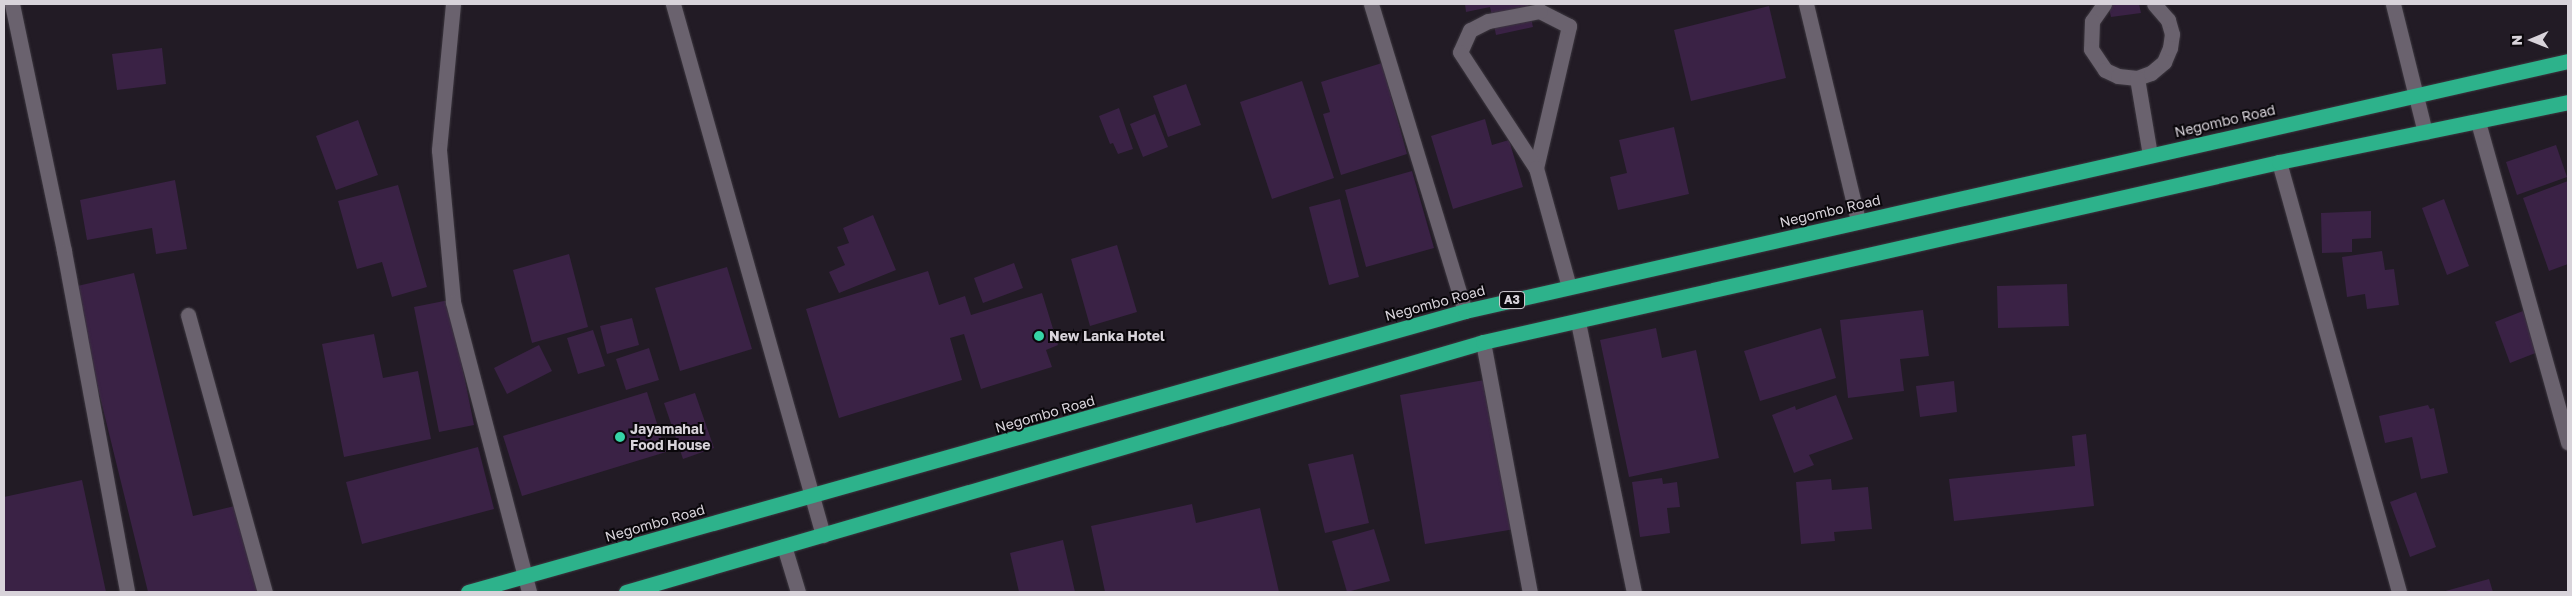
<!DOCTYPE html>
<html>
<head>
<meta charset="utf-8">
<style>
	body { margin:0 }
	#map { position:relative; width:2572px; height:596px; overflow:hidden; background:#221b25; font-family:"Golos Text",sans-serif }
	div>[style] { position:absolute }
	[style*='--x'] { left:calc(var(--x)*1px); top:calc(var(--y)*1px); width:calc(var(--w)*1px); rotate:calc(var(--a)*1deg) }
	.building>* { inset:0; background:#3a2245 }
	.roads { filter:drop-shadow(0 0 1px #3c373f) drop-shadow(0 0 1px #3c373f) }
	.minor>* { height:15px; margin:-7.5px; padding:0 7.5px; transform-origin:7.5px; border-radius:7.5px; background:#6a626e }
	.highway>* { height:15px; margin:-7.5px; padding:0 7.5px; transform-origin:7.5px; border-radius:7.5px; background:#2db28b }
	.dots>* { width:14px; height:14px; translate:-50% -50%; box-sizing:border-box; border:2px solid #0a070b; border-radius:50% }
	span { translate:-50% -50%; white-space:nowrap; text-align:center; line-height:1.15; -webkit-text-stroke:4px #0a070b; paint-order:stroke }
	.shield-label span { padding:1px 4px; background:#0a070b; border:1px solid; border-radius:4px; -webkit-text-stroke-width:0 }
	.shield-label { font-size:12px; color:#d8d3da; font-weight:700 }
	.street-label { font-size:14px; color:#d8d3da }
	.poi-label { font-size:14px; color:#d8d3da; font-weight:700 }
	.left { translate:0 -50%; text-align:left }
	.frame { position:absolute; inset:0; border:5px solid #d8d3da; pointer-events:none }
	.north { position:absolute; left:2507px; top:15px; width:50px; height:50px; -webkit-text-stroke:4px #0a070b; paint-order:stroke; rotate:269deg; font-size:14px; font-weight:700; line-height:20px; text-align:center; color:#d8d3da }
	.north::after { content:''; display:block; margin:auto; width:18px; height:22px; background:#d8d3da; clip-path:polygon(50% 0,100% 100%,50% 72%,0 100%) }
</style>
</head>
<body>
<div id="map">
	<div class="building">
		<div style="clip-path:polygon(1465px 4px,1528px 4px,1533px 27px,1496px 35px,1490px 7px,1466px 12px)"></div>
		<div style="clip-path:polygon(2108px 4px,2139px 4px,2141px 13px,2111px 17px)"></div>
		<div style="clip-path:polygon(1769px 6px,1786px 78px,1691px 101px,1674px 30px)"></div>
		<div style="clip-path:polygon(162px 48px,166px 84px,117px 90px,112px 54px)"></div>
		<div style="clip-path:polygon(1382px 63px,1407px 154px,1341px 175px,1323px 114px,1330px 112px,1321px 82px)"></div>
		<div style="clip-path:polygon(1302px 81px,1334px 178px,1272px 199px,1240px 102px)"></div>
		<div style="clip-path:polygon(1186px 84px,1201px 125px,1168px 137px,1153px 96px)"></div>
		<div style="clip-path:polygon(1119px 108px,1133px 149px,1118px 154px,1113px 143px,1110px 144px,1099px 116px)"></div>
		<div style="clip-path:polygon(1155px 114px,1168px 147px,1143px 157px,1130px 124px)"></div>
		<div style="clip-path:polygon(1485px 119px,1492px 145px,1509px 140px,1523px 187px,1453px 209px,1431px 136px)"></div>
		<div style="clip-path:polygon(358px 120px,378px 175px,336px 190px,316px 136px)"></div>
		<div style="clip-path:polygon(1674px 127px,1689px 194px,1618px 210px,1610px 177px,1627px 173px,1619px 140px)"></div>
		<div style="clip-path:polygon(2556px 145px,2567px 177px,2517px 195px,2506px 162px)"></div>
		<div style="clip-path:polygon(1412px 171px,1434px 248px,1366px 267px,1345px 190px)"></div>
		<div style="clip-path:polygon(175px 180px,187px 249px,156px 254px,152px 228px,87px 240px,80px 200px)"></div>
		<div style="clip-path:polygon(2568px 181px,2568px 264px,2549px 271px,2523px 198px)"></div>
		<div style="clip-path:polygon(398px 185px,427px 287px,392px 297px,382px 262px,357px 269px,338px 201px)"></div>
		<div style="clip-path:polygon(1340px 199px,1359px 277px,1329px 285px,1309px 207px)"></div>
		<div style="clip-path:polygon(2444px 199px,2469px 266px,2447px 275px,2422px 208px)"></div>
		<div style="clip-path:polygon(2371px 211px,2371px 238px,2352px 239px,2352px 252px,2322px 253px,2321px 213px)"></div>
		<div style="clip-path:polygon(873px 215px,896px 270px,839px 293px,829px 272px,845px 265px,837px 247px,849px 243px,843px 228px)"></div>
		<div style="clip-path:polygon(1117px 245px,1137px 312px,1090px 326px,1071px 259px)"></div>
		<div style="clip-path:polygon(2382px 251px,2385px 270px,2394px 269px,2399px 305px,2367px 309px,2365px 294px,2347px 297px,2342px 257px)"></div>
		<div style="clip-path:polygon(569px 254px,588px 327px,532px 343px,513px 270px)"></div>
		<div style="clip-path:polygon(1014px 263px,1023px 288px,983px 303px,974px 278px)"></div>
		<div style="clip-path:polygon(727px 267px,752px 349px,680px 371px,655px 288px)"></div>
		<div style="clip-path:polygon(928px 271px,939px 305px,965px 296px,971px 315px,1042px 293px,1058px 345px,1046px 350px,1052px 367px,981px 389px,964px 334px,950px 338px,962px 380px,839px 418px,806px 309px)"></div>
		<div style="clip-path:polygon(134px 273px,193px 516px,239px 505px,260px 592px,148px 592px,73px 287px)"></div>
		<div style="clip-path:polygon(2067px 284px,2069px 326px,1998px 328px,1997px 286px)"></div>
		<div style="clip-path:polygon(449px 300px,474px 425px,439px 432px,414px 307px)"></div>
		<div style="clip-path:polygon(1923px 310px,1929px 356px,1900px 359px,1904px 391px,1848px 398px,1840px 320px)"></div>
		<div style="clip-path:polygon(2523px 311px,2538px 352px,2510px 363px,2495px 322px)"></div>
		<div style="clip-path:polygon(632px 318px,639px 345px,607px 354px,600px 326px)"></div>
		<div style="clip-path:polygon(1656px 328px,1662px 358px,1696px 350px,1719px 458px,1629px 477px,1600px 340px)"></div>
		<div style="clip-path:polygon(1821px 328px,1836px 378px,1760px 401px,1744px 351px)"></div>
		<div style="clip-path:polygon(593px 330px,605px 366px,578px 374px,567px 338px)"></div>
		<div style="clip-path:polygon(374px 334px,383px 378px,418px 371px,431px 439px,344px 457px,322px 344px)"></div>
		<div style="clip-path:polygon(539px 345px,552px 371px,507px 394px,494px 368px)"></div>
		<div style="clip-path:polygon(649px 348px,659px 380px,626px 390px,616px 359px)"></div>
		<div style="clip-path:polygon(1490px 379px,1515px 529px,1425px 544px,1400px 395px)"></div>
		<div style="clip-path:polygon(1954px 381px,1957px 412px,1920px 417px,1916px 386px)"></div>
		<div style="clip-path:polygon(647px 392px,666px 452px,522px 496px,503px 436px)"></div>
		<div style="clip-path:polygon(695px 393px,714px 448px,683px 459px,664px 403px)"></div>
		<div style="clip-path:polygon(1836px 395px,1853px 439px,1809px 455px,1814px 465px,1794px 473px,1772px 415px,1795px 406px,1796px 410px)"></div>
		<div style="clip-path:polygon(2428px 405px,2430px 409px,2434px 408px,2448px 473px,2421px 479px,2412px 437px,2385px 443px,2379px 416px)"></div>
		<div style="clip-path:polygon(2086px 434px,2094px 506px,1954px 521px,1949px 479px,2075px 466px,2072px 436px)"></div>
		<div style="clip-path:polygon(478px 447px,494px 509px,362px 544px,346px 482px)"></div>
		<div style="clip-path:polygon(1353px 454px,1369px 523px,1325px 533px,1308px 464px)"></div>
		<div style="clip-path:polygon(1662px 478px,1663px 484px,1677px 482px,1680px 507px,1667px 508px,1670px 533px,1640px 537px,1632px 482px)"></div>
		<div style="clip-path:polygon(1831px 479px,1832px 490px,1868px 487px,1872px 529px,1834px 532px,1835px 541px,1801px 544px,1796px 482px)"></div>
		<div style="clip-path:polygon(82px 480px,106px 592px,5px 592px,4px 497px)"></div>
		<div style="clip-path:polygon(2416px 492px,2436px 547px,2410px 557px,2390px 502px)"></div>
		<div style="clip-path:polygon(1192px 504px,1196px 523px,1260px 508px,1279px 592px,1105px 592px,1091px 526px)"></div>
		<div style="clip-path:polygon(1374px 529px,1390px 581px,1347px 592px,1332px 541px)"></div>
		<div style="clip-path:polygon(1063px 540px,1075px 592px,1019px 592px,1010px 553px)"></div>
		<div style="clip-path:polygon(2489px 579px,2493px 592px,2442px 592px)"></div>
	</div>
	<div class="roads">
		<div class="minor">
			<div style="--x:12;--y:4;--w:252;--a:78.1"></div>
			<div style="--x:64;--y:251;--w:347;--a:79.5"></div>
			<div style="--x:453;--y:4;--w:147;--a:95.5"></div>
			<div style="--x:439;--y:150;--w:153;--a:84.7"></div>
			<div style="--x:453;--y:302;--w:300;--a:75.3"></div>
			<div style="--x:673;--y:4;--w:552;--a:74.23"></div>
			<div style="--x:1371;--y:4;--w:321;--a:73"></div>
			<div style="--x:1806;--y:4;--w:223;--a:76.5"></div>
			<div style="--x:2104;--y:4;--w:21;--a:125"></div>
			<div style="--x:2092;--y:21;--w:28;--a:92"></div>
			<div style="--x:2091;--y:49;--w:25;--a:56"></div>
			<div style="--x:2105;--y:70;--w:14;--a:25"></div>
			<div style="--x:2118;--y:76;--w:19;--a:6"></div>
			<div style="--x:2137;--y:78;--w:15;--a:-20"></div>
			<div style="--x:2151;--y:73;--w:17;--a:-40"></div>
			<div style="--x:2164;--y:62;--w:15;--a:-67"></div>
			<div style="--x:2170;--y:48;--w:14;--a:-82"></div>
			<div style="--x:2172;--y:34;--w:15;--a:-106"></div>
			<div style="--x:2168;--y:20;--w:21;--a:-131"></div>
			<div style="--x:2393;--y:4;--w:132;--a:76"></div>
			<div style="--x:2137;--y:78;--w:78;--a:80.4"></div>
			<div style="--x:2478;--y:122;--w:333;--a:74.3"></div>
			<div style="--x:2279;--y:162;--w:446;--a:74.4"></div>
			<div style="--x:1536;--y:168;--w:146;--a:-76.9"></div>
			<div style="--x:1569;--y:26;--w:33;--a:-153"></div>
			<div style="--x:1540;--y:11;--w:53;--a:169.1"></div>
			<div style="--x:1488;--y:21;--w:20;--a:153"></div>
			<div style="--x:1470;--y:30;--w:24;--a:114"></div>
			<div style="--x:1460;--y:52;--w:139;--a:56.8"></div>
			<div style="--x:1536;--y:168;--w:123;--a:74.5"></div>
			<div style="--x:188;--y:315;--w:288;--a:74.5"></div>
			<div style="--x:1578;--y:322;--w:276;--a:78.3"></div>
			<div style="--x:1483;--y:342;--w:254;--a:79.4"></div>
			<div style="--x:784;--y:546;--w:48;--a:73.1"></div>
		</div>
		<div class="highway">
			<div style="--x:468;--y:592;--w:1036;--a:-15.74"></div>
			<div style="--x:1465;--y:311;--w:1131;--a:-12.77"></div>
			<div style="--x:626;--y:592;--w:893;--a:-16.26"></div>
			<div style="--x:1483;--y:342;--w:816;--a:-12.74"></div>
			<div style="--x:2279;--y:162;--w:295;--a:-11.7"></div>
		</div>
	</div>
	<div class="dots">
		<div style="left:1039px;top:336px;background:#36d4a7"></div>
		<div style="left:620px;top:437px;background:#36d4a7"></div>
	</div>
	<div class="shield-label">
		<span style="left:1512px;top:300px">A3</span>
	</div>
	<div class="street-label">
		<span style="left:2225px;top:121px;rotate:-13deg">Negombo Road</span>
		<span style="left:1830px;top:211px;rotate:-13deg">Negombo Road</span>
		<span style="left:1435px;top:303px;rotate:-15deg">Negombo Road</span>
		<span style="left:1045px;top:414px;rotate:-16deg">Negombo Road</span>
		<span style="left:655px;top:523px;rotate:-16deg">Negombo Road</span>
	</div>
	<div class="poi-label">
		<span class="left" style="left:1049px;top:336px">New Lanka Hotel</span>
		<span class="left" style="left:630px;top:437px">Jayamahal<br>Food House</span>
	</div>
	<div class="frame"></div>
	<div class="north">N</div>
</div>
</body>
</html>
